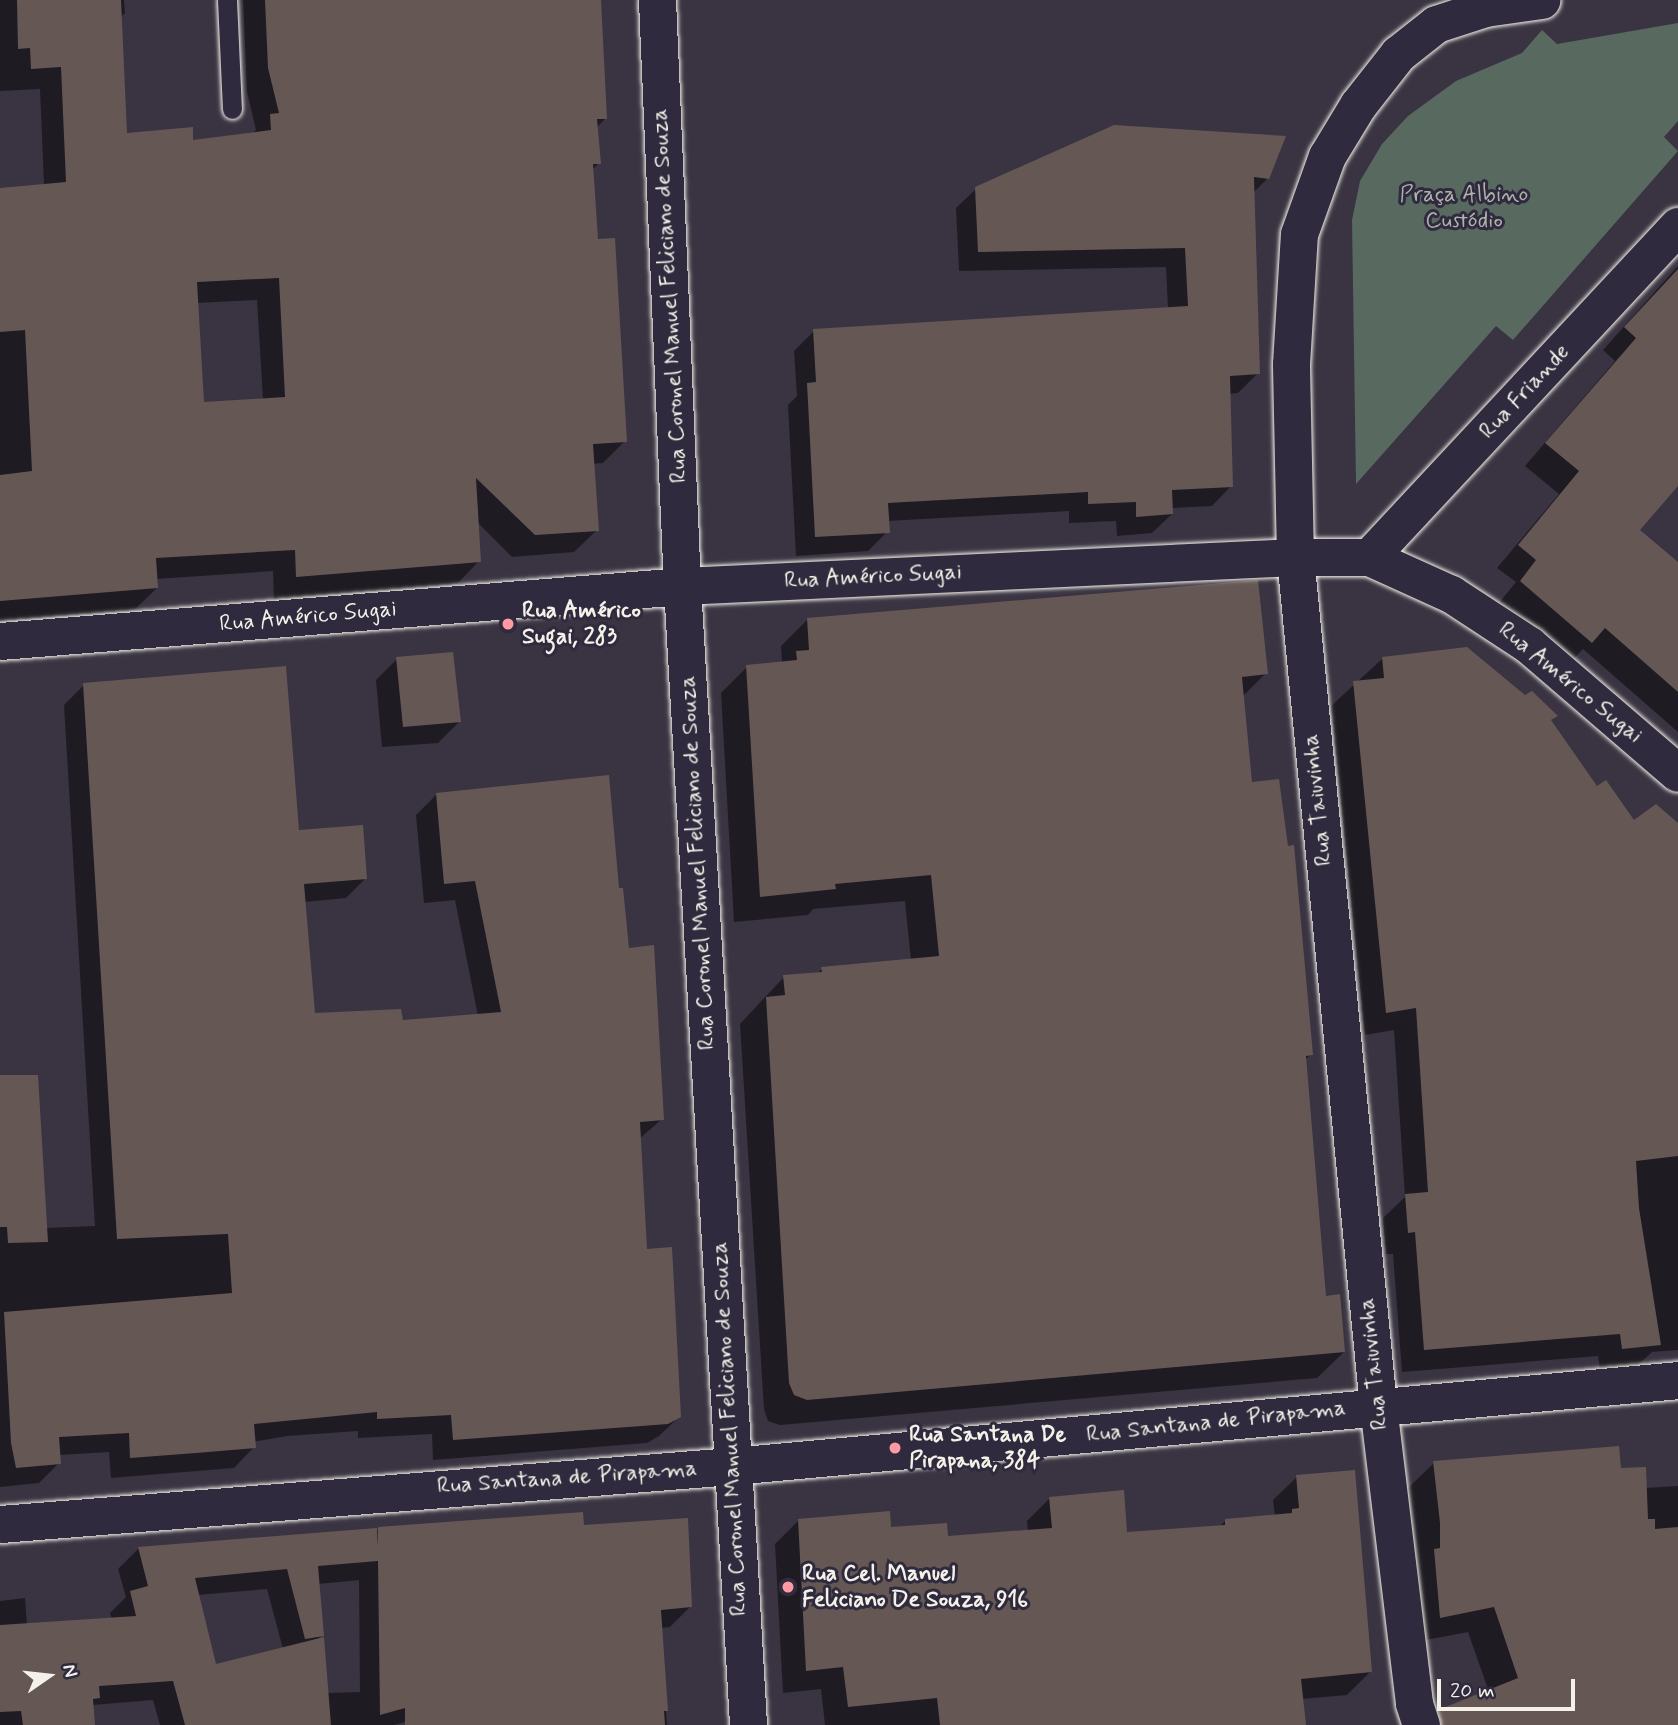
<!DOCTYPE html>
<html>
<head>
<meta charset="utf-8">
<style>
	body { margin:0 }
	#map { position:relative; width:1678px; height:1725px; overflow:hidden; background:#3a3342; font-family:Mynerve,sans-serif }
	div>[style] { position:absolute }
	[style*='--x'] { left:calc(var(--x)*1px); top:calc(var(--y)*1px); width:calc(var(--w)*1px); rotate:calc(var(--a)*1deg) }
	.green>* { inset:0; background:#586960 }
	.shadow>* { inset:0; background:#0007 }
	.building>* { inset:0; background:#655854 }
	.roads { filter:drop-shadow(0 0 2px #f4f1e8) drop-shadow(0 0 2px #f4f1e8) }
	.lane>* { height:19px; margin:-9.5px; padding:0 9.5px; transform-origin:9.5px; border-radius:9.5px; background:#2f2a3d }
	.street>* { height:37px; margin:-18.5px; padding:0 18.5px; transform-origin:18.5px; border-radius:18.5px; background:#2f2a3d }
	.dots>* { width:19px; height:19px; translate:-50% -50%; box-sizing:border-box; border:4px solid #2f2a3d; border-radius:50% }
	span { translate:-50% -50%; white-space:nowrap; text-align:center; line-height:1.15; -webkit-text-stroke:6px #2f2a3d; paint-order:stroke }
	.park-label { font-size:23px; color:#aeb4ab }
	.street-label { font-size:23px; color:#f4f1e8 }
	.poi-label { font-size:23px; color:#f4f1e8; font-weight:700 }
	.left { translate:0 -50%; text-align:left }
	.north { position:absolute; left:14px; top:1641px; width:70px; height:70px; -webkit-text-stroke:5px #2f2a3d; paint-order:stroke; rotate:76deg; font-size:19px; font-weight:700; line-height:28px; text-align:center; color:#f4f1e8 }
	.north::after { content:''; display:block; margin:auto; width:24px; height:32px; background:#f4f1e8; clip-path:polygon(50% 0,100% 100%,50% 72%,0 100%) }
	.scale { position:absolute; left:1437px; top:1679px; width:138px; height:32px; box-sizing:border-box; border:4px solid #f4f1e8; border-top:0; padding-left:9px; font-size:21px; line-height:24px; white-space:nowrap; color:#f4f1e8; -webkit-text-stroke:5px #2f2a3d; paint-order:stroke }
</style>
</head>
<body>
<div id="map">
	<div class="green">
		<div style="clip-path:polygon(1678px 23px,1678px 121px,1664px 137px,1678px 151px,1513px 340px,1496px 326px,1356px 484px,1352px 220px,1360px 181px,1382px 144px,1408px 116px,1456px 81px,1522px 53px,1542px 30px,1557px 44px)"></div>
	</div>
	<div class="shadow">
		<div style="clip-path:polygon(evenodd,0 0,124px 0,125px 13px,120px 18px,126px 135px,192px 142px,252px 134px,256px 130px,247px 92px,243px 0,599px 0,606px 118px,596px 128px,599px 163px,592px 170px,597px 241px,625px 441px,603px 463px,592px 464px,597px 530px,574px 552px,512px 557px,477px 522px,479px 561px,457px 584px,274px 599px,273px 571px,156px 579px,157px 588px,134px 610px,0 621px,0 189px,44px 185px,40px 89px,0 91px,0 0,257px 300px,263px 400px,202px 404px,196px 303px,257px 300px)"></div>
		<div style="clip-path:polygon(1114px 126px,1268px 178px,1253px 193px,1258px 373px,1238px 393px,1229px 394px,1231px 486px,1212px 506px,1171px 508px,1172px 514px,1152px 533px,1117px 536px,1116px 521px,1069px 523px,1069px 511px,887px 521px,888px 531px,868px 551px,796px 556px,788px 405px,797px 396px,794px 351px,814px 331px,1168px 309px,1166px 267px,959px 271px,956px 208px,976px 189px)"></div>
		<div style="clip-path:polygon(1678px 266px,1678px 483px,1637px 530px,1678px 581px,1678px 732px,1583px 649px,1569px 664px,1499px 603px,1516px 582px,1497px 568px,1559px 494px,1525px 466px,1615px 361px,1603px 350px)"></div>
		<div style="clip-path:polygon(807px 620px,1266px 673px,1242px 697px,1250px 784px,1311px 1054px,1305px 1060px,1324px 1298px,1344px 1352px,1317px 1378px,780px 1425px,768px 1421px,764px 1409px,740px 1024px,784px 977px,817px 974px,822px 969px,911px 961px,905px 901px,813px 909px,808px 915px,734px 922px,721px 693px,747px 667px,782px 663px,781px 646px)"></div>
		<div style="clip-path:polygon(397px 659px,459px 722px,438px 743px,382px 747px,376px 680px)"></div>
		<div style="clip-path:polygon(1382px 659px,1525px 697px,1556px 716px,1550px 721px,1596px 789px,1633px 822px,1678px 825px,1678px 1350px,1652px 1352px,1637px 1366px,1600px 1370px,1598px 1356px,1402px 1372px,1393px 1254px,1386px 1254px,1383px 1218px,1405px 1197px,1394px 1030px,1365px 1035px,1331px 706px)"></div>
		<div style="clip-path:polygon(84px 685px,366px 878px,346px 898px,304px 902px,313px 1015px,401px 1022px,478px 1016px,455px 900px,424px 903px,416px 815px,436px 795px,618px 890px,662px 1119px,639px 1139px,645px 1251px,680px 1416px,659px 1436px,647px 1443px,433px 1460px,432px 1434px,358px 1438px,358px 1431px,287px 1436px,253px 1442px,254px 1447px,234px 1468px,111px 1478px,109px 1452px,59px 1455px,59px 1463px,39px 1483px,0 1487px,0 1076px,45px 1228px,95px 1226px,64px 705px)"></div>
		<div style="clip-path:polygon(1434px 1463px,1619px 1470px,1645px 1488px,1678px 1486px,1678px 1725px,1441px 1725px,1489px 1692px,1468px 1632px,1415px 1642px,1415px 1550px,1408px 1488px)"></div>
		<div style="clip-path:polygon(1297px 1477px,1370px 1672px,1347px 1695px,1301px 1699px,1303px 1725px,825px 1725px,821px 1689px,783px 1693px,775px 1544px,799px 1520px,889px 1528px,947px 1538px,1028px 1532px,1027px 1521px,1050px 1498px,1126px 1534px,1219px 1527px,1226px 1520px,1275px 1516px,1273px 1500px)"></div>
		<div style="clip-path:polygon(evenodd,583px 1527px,690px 1607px,670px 1627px,660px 1628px,667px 1725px,405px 1725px,405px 1722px,394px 1725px,160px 1725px,153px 1700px,92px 1705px,93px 1725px,0 1725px,0 1601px,25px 1598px,27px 1625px,112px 1619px,110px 1613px,126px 1597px,118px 1569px,138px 1549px,375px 1530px,375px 1533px,379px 1529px,583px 1527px,359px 1580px,360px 1692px,327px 1693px,317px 1640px,322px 1635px,318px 1584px,359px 1580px,583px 1527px,267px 1589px,283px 1649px,215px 1666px,197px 1595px,267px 1589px)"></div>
	</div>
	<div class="building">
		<div style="clip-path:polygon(evenodd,17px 0,121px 0,127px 133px,193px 127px,193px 140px,271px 130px,270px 114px,279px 113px,268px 68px,265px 0,601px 0,607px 119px,597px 119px,601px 164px,593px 164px,598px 239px,615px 238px,627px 442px,593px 444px,599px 531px,535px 535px,476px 478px,481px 562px,296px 577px,295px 550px,156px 558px,158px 588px,0 601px,0 475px,32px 471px,25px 330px,0 332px,0 188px,66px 182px,61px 67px,31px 69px,30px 48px,18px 49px,17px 0,279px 278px,285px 397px,204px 402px,197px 282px,279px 278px)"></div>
		<div style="clip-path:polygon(1114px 125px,1286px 136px,1269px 179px,1254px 177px,1260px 374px,1230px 376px,1233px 487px,1172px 490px,1173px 514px,1136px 517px,1136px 502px,1088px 504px,1088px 492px,888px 503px,890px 533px,815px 537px,807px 383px,816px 382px,813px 329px,1188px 306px,1185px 248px,978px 252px,975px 187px)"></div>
		<div style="clip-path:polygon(1678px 269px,1678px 486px,1640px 530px,1678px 562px,1678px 692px,1605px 628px,1592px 643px,1520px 581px,1536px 560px,1518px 545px,1579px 471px,1545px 443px,1636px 338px,1624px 327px)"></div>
		<div style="clip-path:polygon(1258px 580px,1268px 674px,1242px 677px,1252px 782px,1279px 779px,1288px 846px,1294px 845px,1313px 1055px,1306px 1056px,1326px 1296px,1340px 1294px,1345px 1352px,807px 1400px,794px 1395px,789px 1383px,766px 997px,785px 995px,783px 975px,822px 972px,821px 967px,939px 956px,931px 875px,835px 884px,836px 889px,760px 897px,746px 665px,797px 660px,796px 651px,809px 650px,807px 618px)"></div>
		<div style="clip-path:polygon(1467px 647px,1525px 695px,1532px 691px,1558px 716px,1551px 720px,1597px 786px,1606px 780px,1634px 820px,1656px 804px,1678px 823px,1678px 1156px,1636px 1161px,1639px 1208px,1661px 1345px,1622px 1349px,1620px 1334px,1424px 1350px,1415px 1232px,1408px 1233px,1405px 1194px,1428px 1192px,1416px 1008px,1386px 1013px,1353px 681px,1384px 678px,1382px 657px)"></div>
		<div style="clip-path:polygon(453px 652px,461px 722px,403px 727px,396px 657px)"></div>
		<div style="clip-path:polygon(286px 666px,299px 830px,363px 825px,367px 879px,304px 884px,315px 1013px,401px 1009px,403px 1020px,501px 1012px,475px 881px,444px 884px,436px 793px,609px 775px,619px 888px,623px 888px,629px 948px,654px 945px,664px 1120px,640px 1122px,647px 1249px,672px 1247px,681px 1417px,668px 1424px,453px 1440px,451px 1415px,377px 1419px,377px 1412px,254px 1424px,256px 1448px,196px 1453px,130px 1458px,129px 1433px,59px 1437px,61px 1464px,16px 1468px,11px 1443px,4px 1312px,232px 1293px,228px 1234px,117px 1239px,83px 683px)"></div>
		<div style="clip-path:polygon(0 1075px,38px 1075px,48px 1242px,8px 1243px,7px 1227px,0 1227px)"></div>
		<div style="clip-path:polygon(1619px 1446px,1621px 1468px,1646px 1467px,1648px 1519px,1655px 1519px,1655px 1529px,1678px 1527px,1678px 1725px,1441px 1725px,1438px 1710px,1518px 1678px,1494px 1607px,1440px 1618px,1434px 1549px,1440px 1548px,1440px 1523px,1433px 1461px)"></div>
		<div style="clip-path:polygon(1355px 1470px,1372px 1672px,1301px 1679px,1306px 1725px,940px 1725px,937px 1698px,848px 1707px,843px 1667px,806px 1671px,798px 1519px,890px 1511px,891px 1527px,947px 1523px,948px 1536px,1052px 1528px,1049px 1497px,1124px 1490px,1127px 1532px,1225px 1525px,1225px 1519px,1292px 1513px,1292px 1509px,1299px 1508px,1296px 1475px)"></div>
		<div style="clip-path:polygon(583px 1512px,584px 1525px,688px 1518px,692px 1607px,661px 1610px,668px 1711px,664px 1711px,665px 1725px,405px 1725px,405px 1708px,380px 1715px,378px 1561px,318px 1566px,324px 1636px,305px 1639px,287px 1569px,195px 1578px,216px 1664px,324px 1637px,331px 1725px,185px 1725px,173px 1681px,99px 1686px,100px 1698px,93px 1699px,95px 1725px,23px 1725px,21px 1711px,0 1712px,0 1625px,136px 1616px,130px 1591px,148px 1586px,138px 1547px,377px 1528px,378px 1547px,378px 1527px)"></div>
	</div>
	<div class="roads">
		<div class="lane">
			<div style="--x:227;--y:0;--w:109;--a:87.4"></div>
		</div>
		<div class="street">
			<div style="--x:657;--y:0;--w:587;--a:87.56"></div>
			<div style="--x:682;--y:586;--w:1141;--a:86.68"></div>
			<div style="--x:1369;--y:557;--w:453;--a:-47"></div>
			<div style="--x:0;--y:641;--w:684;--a:-4.61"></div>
			<div style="--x:682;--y:586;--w:614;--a:-2.71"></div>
			<div style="--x:1295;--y:557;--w:74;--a:0"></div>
			<div style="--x:1369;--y:557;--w:90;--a:24.3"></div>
			<div style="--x:1451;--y:594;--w:93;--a:33.2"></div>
			<div style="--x:1529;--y:645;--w:196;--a:40.7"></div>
			<div style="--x:0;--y:1524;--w:734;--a:-4.53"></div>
			<div style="--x:732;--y:1466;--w:950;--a:-5.19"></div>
			<div style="--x:1421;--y:1725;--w:23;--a:-108"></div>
			<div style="--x:1414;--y:1703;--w:299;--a:-96.9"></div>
			<div style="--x:1378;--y:1406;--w:853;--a:-95.58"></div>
			<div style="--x:1295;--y:557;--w:193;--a:-91.2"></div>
			<div style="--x:1291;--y:364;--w:130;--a:-86.5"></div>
			<div style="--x:1299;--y:234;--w:83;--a:-70.3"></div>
			<div style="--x:1327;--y:156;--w:60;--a:-58.7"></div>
			<div style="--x:1358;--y:105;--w:65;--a:-51.9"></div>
			<div style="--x:1398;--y:54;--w:48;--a:-38.3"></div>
			<div style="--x:1436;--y:24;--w:52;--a:-18.1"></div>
			<div style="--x:1485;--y:8;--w:57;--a:-8.1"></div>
		</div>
	</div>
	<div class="dots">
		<div style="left:508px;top:624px;background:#ff9aa2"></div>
		<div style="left:895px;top:1448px;background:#ff9aa2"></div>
		<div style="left:788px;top:1587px;background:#ff9aa2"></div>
	</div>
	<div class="park-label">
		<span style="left:1464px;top:208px">Praça Albino<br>Custódio</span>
	</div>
	<div class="street-label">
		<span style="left:670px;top:296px;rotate:-93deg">Rua Coronel Manuel Feliciano de Souza</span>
		<span style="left:1525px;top:392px;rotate:-47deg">Rua Friande</span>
		<span style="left:873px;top:577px;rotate:-3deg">Rua Américo Sugai</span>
		<span style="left:308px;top:617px;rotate:-5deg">Rua Américo Sugai</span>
		<span style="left:1570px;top:683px;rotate:39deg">Rua Américo Sugai</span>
		<span style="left:1318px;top:800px;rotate:-96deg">Rua Taiuvinha</span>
		<span style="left:698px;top:863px;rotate:-93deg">Rua Coronel Manuel Feliciano de Souza</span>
		<span style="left:1374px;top:1364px;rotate:-96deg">Rua Taiuvinha</span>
		<span style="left:1216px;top:1422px;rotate:-6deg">Rua Santana de Pirapama</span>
		<span style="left:730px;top:1429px;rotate:-93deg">Rua Coronel Manuel Feliciano de Souza</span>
		<span style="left:567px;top:1478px;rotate:-4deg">Rua Santana de Pirapama</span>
	</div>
	<div class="poi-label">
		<span class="left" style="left:522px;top:624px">Rua Américo<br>Sugai, 283</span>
		<span class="left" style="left:909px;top:1448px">Rua Santana De<br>Pirapana, 384</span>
		<span class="left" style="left:802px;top:1587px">Rua Cel. Manuel<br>Feliciano De Souza, 916</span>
	</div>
	<div class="north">N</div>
	<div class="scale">20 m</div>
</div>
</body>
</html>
